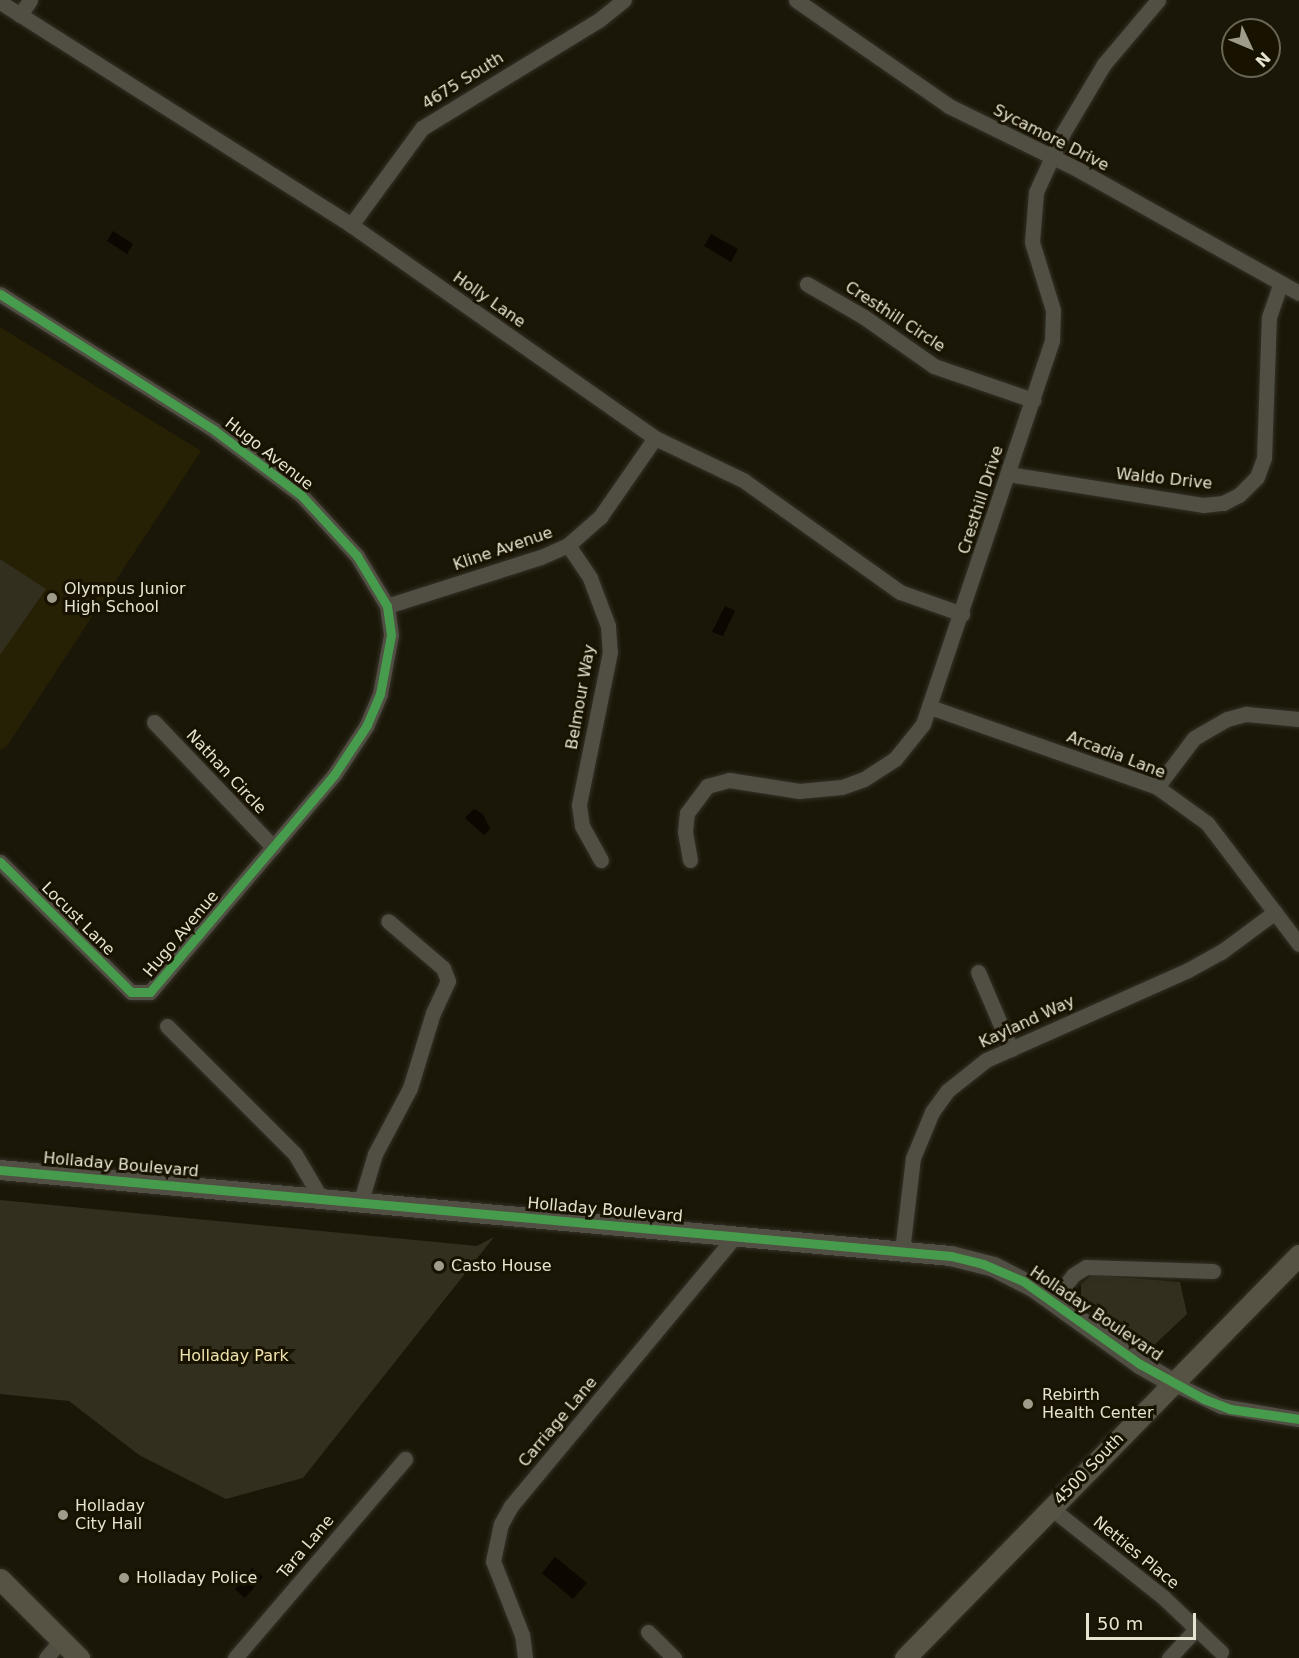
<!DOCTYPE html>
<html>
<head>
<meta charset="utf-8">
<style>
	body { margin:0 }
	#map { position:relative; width:1299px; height:1658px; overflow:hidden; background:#1b1708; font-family:"DejaVu Sans",sans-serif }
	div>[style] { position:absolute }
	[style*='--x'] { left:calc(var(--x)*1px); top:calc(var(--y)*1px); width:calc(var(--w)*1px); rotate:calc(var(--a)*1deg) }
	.built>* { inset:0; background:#262004 }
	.green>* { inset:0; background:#332f1e }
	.water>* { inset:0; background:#0c0701 }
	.roads { filter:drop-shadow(0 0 2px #333026) drop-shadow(0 0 2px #333026) }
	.minor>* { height:15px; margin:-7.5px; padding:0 7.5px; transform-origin:7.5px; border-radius:7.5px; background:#514e43 }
	.tertiary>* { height:20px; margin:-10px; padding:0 10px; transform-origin:10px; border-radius:10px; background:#514e43 }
	.secondary>* { height:21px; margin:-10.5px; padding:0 10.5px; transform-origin:10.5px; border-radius:10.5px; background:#565344 }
	.cycleway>* { height:9px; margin:-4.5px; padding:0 4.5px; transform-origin:4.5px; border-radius:4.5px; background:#469c4c }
	.dots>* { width:16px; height:16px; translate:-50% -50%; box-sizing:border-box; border:3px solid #181300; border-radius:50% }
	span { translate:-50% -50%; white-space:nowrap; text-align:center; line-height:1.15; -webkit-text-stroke:6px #181300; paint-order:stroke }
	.street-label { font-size:16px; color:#e7e3d1 }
	.poi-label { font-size:16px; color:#e7e3d1 }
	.left { translate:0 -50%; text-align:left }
	.park-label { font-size:16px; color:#efe2ac }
	.north { position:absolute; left:1221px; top:18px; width:60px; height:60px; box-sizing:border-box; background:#181300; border:2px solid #6b6654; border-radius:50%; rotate:134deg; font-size:16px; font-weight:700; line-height:24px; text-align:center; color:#e7e3d1 }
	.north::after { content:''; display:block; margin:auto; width:21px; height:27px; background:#a09c8b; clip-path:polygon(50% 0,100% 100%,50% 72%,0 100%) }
	.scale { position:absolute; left:1086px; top:1613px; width:110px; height:27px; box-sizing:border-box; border:3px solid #e7e3d1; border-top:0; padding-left:8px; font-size:18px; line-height:21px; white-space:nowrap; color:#e7e3d1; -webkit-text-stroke:4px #181300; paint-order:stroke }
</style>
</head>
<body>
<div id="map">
	<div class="built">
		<div style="clip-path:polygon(0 327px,201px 451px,7px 746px,0 750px)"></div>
	</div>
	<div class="green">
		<div style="clip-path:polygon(0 559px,46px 589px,0 655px)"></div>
		<div style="clip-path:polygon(0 1200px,477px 1246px,494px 1237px,303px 1478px,226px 1499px,139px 1455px,69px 1401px,0 1394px)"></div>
		<div style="clip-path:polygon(1092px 1275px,1180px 1282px,1187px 1314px,1151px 1348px,1081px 1301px,1081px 1284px)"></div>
	</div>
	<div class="water">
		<div style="clip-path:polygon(113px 231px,133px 244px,127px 254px,107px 241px)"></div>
		<div style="clip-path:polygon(711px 234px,738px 249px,731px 262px,704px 246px)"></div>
		<div style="clip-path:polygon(725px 606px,735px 611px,723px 636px,712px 632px)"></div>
		<div style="clip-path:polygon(474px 809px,483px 814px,490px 829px,484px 835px,465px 818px)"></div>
		<div style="clip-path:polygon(555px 1557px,587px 1583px,573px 1599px,542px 1573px)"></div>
		<div style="clip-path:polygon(252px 1568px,263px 1577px,245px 1598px,235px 1589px)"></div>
	</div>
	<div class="roads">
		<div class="minor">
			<div style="--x:796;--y:0;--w:186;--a:34.7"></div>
			<div style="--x:949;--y:106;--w:145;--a:26.2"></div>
			<div style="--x:1079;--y:170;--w:252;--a:29.2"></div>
			<div style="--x:0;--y:2;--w:416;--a:32.4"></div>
			<div style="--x:351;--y:225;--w:371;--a:35"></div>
			<div style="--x:655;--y:438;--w:98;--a:25.5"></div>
			<div style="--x:743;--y:480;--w:193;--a:35.5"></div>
			<div style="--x:900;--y:592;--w:66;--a:19.5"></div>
			<div style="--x:20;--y:15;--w:18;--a:-56"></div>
			<div style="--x:351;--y:225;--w:120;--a:-53.8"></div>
			<div style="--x:422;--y:128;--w:207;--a:-31.4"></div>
			<div style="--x:599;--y:20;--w:32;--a:-39"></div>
			<div style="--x:807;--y:284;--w:66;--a:30.1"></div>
			<div style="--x:864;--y:317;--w:85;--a:35"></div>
			<div style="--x:934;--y:366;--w:105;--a:19"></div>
			<div style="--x:0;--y:294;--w:254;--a:32.4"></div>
			<div style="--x:214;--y:430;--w:109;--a:36.8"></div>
			<div style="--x:301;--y:495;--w:83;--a:47.4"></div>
			<div style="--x:357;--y:556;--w:58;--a:59"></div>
			<div style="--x:387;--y:606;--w:29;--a:82"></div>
			<div style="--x:391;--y:635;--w:60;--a:100.6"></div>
			<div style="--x:380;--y:694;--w:34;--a:113"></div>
			<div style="--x:367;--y:725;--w:60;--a:123.4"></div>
			<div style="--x:334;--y:775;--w:285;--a:130.3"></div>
			<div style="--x:150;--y:992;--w:19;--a:180"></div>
			<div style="--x:131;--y:992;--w:185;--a:-135.2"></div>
			<div style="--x:1008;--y:474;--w:197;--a:9"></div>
			<div style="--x:1203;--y:505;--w:20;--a:-6"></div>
			<div style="--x:1223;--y:503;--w:18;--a:-27"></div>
			<div style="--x:1239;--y:495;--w:25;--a:-45"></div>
			<div style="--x:1257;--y:477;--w:20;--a:-70"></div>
			<div style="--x:1264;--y:458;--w:141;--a:-88"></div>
			<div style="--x:1269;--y:317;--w:34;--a:-71"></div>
			<div style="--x:568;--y:545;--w:40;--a:56"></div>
			<div style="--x:590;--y:578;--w:51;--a:69.4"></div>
			<div style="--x:608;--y:626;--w:26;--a:86"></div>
			<div style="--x:610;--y:652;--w:156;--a:101.5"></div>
			<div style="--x:579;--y:805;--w:21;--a:82"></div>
			<div style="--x:582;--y:826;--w:39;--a:61"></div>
			<div style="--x:387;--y:606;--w:162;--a:-17.7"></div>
			<div style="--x:541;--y:557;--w:30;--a:-24"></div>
			<div style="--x:568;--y:545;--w:43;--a:-41.2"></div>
			<div style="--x:600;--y:517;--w:96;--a:-55.2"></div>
			<div style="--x:930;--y:707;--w:241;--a:19.4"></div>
			<div style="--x:1157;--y:787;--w:62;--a:35.8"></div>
			<div style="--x:1207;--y:823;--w:152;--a:52.8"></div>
			<div style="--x:154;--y:722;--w:173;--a:46.4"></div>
			<div style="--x:1157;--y:787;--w:61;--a:-52.9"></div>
			<div style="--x:1194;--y:738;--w:38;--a:-30"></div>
			<div style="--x:1227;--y:719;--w:20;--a:-15"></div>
			<div style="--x:1246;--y:714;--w:53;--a:5.4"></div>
			<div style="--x:690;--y:860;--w:29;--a:-100"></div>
			<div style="--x:685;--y:831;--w:18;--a:-84"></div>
			<div style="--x:687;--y:813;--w:34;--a:-53"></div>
			<div style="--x:707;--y:786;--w:23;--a:-15"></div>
			<div style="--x:729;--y:780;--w:71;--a:8.9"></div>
			<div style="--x:799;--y:791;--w:43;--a:-5.3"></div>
			<div style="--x:842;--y:787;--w:23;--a:-20"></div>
			<div style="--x:864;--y:779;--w:37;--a:-33"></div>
			<div style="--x:895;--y:759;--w:45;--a:-51.3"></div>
			<div style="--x:923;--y:724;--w:405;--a:-71.4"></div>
			<div style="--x:1052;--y:340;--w:30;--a:-88"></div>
			<div style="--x:1053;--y:310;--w:71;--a:-107.2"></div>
			<div style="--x:1032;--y:242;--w:50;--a:-85.4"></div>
			<div style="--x:1036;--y:192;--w:65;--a:-65.4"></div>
			<div style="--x:1063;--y:133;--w:80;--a:-59.3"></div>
			<div style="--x:1104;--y:64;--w:84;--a:-49.8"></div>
			<div style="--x:978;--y:972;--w:84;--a:66.8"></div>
			<div style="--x:167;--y:1026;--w:181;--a:45"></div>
			<div style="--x:295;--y:1154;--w:53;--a:59.6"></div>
			<div style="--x:360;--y:1204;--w:52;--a:-73.3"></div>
			<div style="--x:375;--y:1154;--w:75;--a:-62.1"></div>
			<div style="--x:410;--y:1088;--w:78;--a:-73"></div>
			<div style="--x:433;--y:1013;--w:35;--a:-65"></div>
			<div style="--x:448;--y:981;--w:14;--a:-111"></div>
			<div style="--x:443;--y:968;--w:72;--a:-139.5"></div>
			<div style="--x:902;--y:1251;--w:94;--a:-83.3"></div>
			<div style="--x:913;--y:1158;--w:50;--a:-67.6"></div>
			<div style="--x:932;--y:1112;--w:26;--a:-54"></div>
			<div style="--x:947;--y:1091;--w:50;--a:-38.5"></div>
			<div style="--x:986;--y:1060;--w:221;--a:-24"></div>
			<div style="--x:1188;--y:970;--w:38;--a:-29"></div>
			<div style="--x:1221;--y:952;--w:67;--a:-36.5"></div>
			<div style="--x:1053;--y:1301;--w:33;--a:-52"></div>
			<div style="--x:1073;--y:1275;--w:15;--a:-32"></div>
			<div style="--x:1086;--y:1267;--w:127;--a:1.8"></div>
			<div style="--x:1173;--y:1383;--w:53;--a:25.6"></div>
			<div style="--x:1221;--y:1406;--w:79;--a:9.5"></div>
			<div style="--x:1051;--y:1508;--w:143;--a:38.5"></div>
			<div style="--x:1163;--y:1597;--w:80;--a:43.5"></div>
			<div style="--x:648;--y:1632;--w:37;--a:45"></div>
			<div style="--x:46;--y:1658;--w:23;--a:-50"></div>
			<div style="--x:235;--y:1658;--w:262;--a:-49.5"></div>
			<div style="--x:525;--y:1658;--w:23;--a:-97"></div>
			<div style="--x:522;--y:1635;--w:79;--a:-111.4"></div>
			<div style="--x:493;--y:1561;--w:38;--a:-78"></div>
			<div style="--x:501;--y:1524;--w:21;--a:-61"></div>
			<div style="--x:511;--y:1506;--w:351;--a:-50.3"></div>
			<div style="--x:1169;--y:1658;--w:40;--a:-47"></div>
		</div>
		<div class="tertiary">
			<div style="--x:0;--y:1170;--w:955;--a:5.17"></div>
			<div style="--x:951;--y:1256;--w:44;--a:14.3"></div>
			<div style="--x:994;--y:1267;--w:44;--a:27.1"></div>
			<div style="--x:1033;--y:1287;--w:132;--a:35.7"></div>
			<div style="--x:1140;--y:1364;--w:38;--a:30"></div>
		</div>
		<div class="secondary">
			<div style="--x:0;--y:1579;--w:112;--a:45"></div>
			<div style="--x:905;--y:1658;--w:564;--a:-45.65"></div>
		</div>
	</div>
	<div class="cycleway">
		<div style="--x:0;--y:294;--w:254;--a:32.4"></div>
		<div style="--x:214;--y:430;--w:109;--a:36.8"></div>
		<div style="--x:301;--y:495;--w:83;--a:47.4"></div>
		<div style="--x:357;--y:556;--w:58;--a:59"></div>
		<div style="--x:387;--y:606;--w:29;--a:82"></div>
		<div style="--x:391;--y:635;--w:60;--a:100.6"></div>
		<div style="--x:380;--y:694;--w:34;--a:113"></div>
		<div style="--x:367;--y:725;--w:60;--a:123.4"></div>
		<div style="--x:334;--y:775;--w:285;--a:130.3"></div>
		<div style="--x:150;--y:992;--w:19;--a:180"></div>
		<div style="--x:131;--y:992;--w:185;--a:-135.2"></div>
		<div style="--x:0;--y:1170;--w:955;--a:5.17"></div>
		<div style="--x:951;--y:1256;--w:33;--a:14"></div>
		<div style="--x:983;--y:1264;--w:43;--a:23"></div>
		<div style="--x:1023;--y:1281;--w:143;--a:35.4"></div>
		<div style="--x:1140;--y:1364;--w:73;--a:28.7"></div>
		<div style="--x:1204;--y:1399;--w:28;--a:21"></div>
		<div style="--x:1230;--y:1409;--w:70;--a:8.2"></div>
	</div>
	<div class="dots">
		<div style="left:52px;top:598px;background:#a09c8b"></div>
		<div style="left:439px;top:1266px;background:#a09c8b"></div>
		<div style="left:1028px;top:1404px;background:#a09c8b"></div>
		<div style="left:63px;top:1515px;background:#a09c8b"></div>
		<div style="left:124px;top:1578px;background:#a09c8b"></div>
	</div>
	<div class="street-label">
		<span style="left:463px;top:81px;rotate:-32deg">4675 South</span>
		<span style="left:1051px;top:138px;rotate:27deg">Sycamore Drive</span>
		<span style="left:489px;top:300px;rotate:35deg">Holly Lane</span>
		<span style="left:895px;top:317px;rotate:33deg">Cresthill Circle</span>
		<span style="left:269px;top:454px;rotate:38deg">Hugo Avenue</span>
		<span style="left:1164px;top:479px;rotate:6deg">Waldo Drive</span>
		<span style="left:981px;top:500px;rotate:-72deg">Cresthill Drive</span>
		<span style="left:503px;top:549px;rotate:-19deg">Kline Avenue</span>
		<span style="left:581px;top:697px;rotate:-80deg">Belmour Way</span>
		<span style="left:1116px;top:755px;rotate:21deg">Arcadia Lane</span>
		<span style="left:226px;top:772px;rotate:47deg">Nathan Circle</span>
		<span style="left:78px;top:919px;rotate:45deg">Locust Lane</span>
		<span style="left:181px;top:934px;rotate:-50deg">Hugo Avenue</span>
		<span style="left:1027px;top:1022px;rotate:-25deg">Kayland Way</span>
		<span style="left:121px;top:1165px;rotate:5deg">Holladay Boulevard</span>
		<span style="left:605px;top:1210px;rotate:5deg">Holladay Boulevard</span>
		<span style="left:1096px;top:1314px;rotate:34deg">Holladay Boulevard</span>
		<span style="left:558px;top:1422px;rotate:-50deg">Carriage Lane</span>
		<span style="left:1089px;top:1469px;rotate:-46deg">4500 South</span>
		<span style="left:306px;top:1547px;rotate:-50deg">Tara Lane</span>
		<span style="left:1136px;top:1553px;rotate:39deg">Netties Place</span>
	</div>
	<div class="poi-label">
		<span class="left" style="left:64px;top:598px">Olympus Junior<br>High School</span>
		<span class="left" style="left:451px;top:1266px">Casto House</span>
		<span class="left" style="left:1042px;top:1404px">Rebirth<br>Health Center</span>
		<span class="left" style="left:75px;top:1515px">Holladay<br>City Hall</span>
		<span class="left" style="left:136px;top:1578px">Holladay Police</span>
	</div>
	<div class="park-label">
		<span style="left:234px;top:1356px">Holladay Park</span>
	</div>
	<div class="north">N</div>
	<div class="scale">50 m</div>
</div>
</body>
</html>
